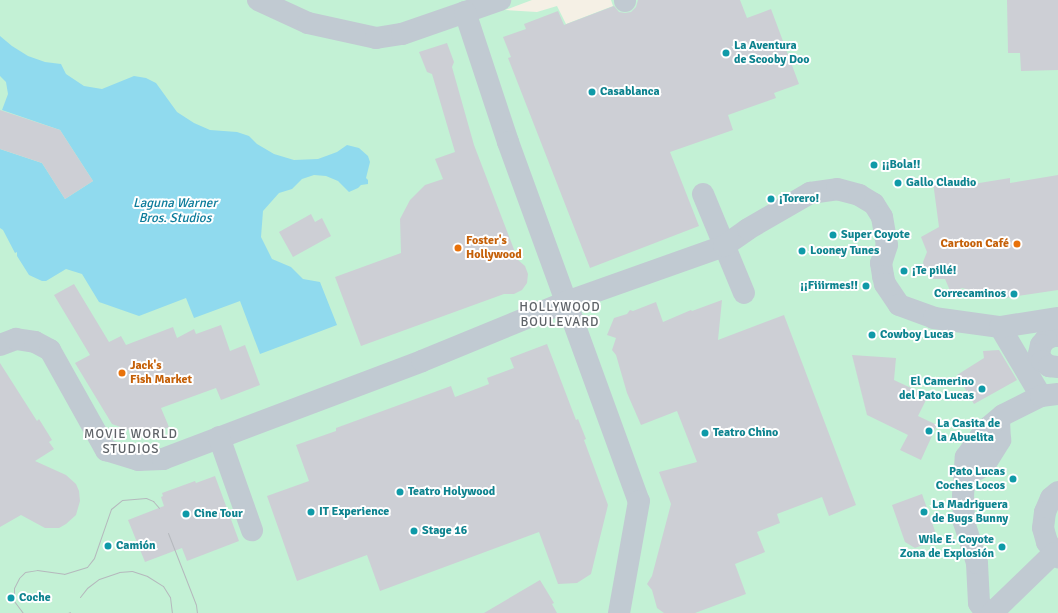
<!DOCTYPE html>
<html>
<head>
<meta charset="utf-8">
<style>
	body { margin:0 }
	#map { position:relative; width:1058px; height:613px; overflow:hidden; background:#f5f3f3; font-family:Signika,sans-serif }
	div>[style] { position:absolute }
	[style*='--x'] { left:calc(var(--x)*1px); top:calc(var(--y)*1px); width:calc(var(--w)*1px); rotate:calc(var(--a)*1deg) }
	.green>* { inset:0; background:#c3f1d5 }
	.sand>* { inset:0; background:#f5f0e5 }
	.water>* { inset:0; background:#90daee }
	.building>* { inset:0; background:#cdcfd5 }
	.street>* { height:22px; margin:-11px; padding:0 11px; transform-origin:11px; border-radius:11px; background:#c1cad2 }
	.tram>* { height:1px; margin:-0.5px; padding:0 0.5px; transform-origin:0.5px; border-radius:0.5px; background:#b5b8bd }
	.dots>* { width:11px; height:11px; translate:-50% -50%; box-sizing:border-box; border:2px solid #fff; border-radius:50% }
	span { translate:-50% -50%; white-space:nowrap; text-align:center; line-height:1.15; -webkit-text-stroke:4px #fff; paint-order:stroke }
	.culture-label { font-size:12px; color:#0d838f; font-weight:700 }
	.left { translate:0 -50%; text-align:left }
	.right { translate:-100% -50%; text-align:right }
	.food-label { font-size:12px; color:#c56008; font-weight:700 }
	.water-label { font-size:13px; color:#0c7c9b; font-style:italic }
	.neighbourhood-label { font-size:13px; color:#5f6368; letter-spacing:1px }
</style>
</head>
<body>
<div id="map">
	<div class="green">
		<div style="clip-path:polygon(0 0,1058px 0,1058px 613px,0 613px)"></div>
	</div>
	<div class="sand">
		<div style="clip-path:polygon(532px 0,611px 0,613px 6px,566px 24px,557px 6px,537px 12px,505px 10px)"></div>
	</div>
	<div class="water">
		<div style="clip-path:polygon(0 36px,12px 46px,28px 56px,45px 62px,61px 64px,66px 74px,84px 86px,102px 89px,134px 76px,146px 78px,156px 83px,177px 112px,194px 123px,210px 130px,237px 132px,249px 136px,257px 144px,274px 154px,294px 160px,318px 159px,337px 152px,347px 145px,359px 148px,368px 156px,370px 162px,366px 178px,368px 180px,368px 184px,361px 185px,358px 188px,349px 192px,338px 181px,326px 176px,314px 175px,302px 179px,292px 189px,279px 193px,263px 211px,261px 237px,272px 259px,291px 267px,303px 279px,320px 282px,337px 325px,260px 354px,240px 301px,194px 318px,186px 298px,139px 316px,99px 302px,82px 274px,66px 269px,46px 281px,42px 281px,29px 275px,17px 256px,17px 252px,15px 253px,3px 230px,0 228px,0 149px,42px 163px,65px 199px,93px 181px,60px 130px,2px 110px,8px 94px,6px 82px,0 76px)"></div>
	</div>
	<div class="building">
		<div style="clip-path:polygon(638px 0,740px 0,747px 18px,771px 9px,799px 84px,774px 93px,776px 98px,728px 115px,733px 130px,670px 152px,699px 226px,590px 268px,508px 58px,511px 57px,503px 37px,526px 29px,524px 24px,558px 11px,564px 25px,614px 6px,619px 12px,625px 13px,631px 12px,636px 7px)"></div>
		<div style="clip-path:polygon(1007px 0,1058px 0,1058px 70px,1021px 71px,1020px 53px,1008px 53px)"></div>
		<div style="clip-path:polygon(447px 43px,454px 62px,452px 67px,474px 145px,518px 260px,525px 266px,528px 274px,527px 283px,522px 290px,514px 294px,504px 294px,361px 346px,335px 277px,401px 253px,400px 219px,410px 200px,425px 185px,443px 179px,435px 159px,455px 152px,432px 74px,427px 72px,419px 52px)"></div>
		<div style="clip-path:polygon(0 110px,60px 130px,93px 181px,65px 199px,42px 163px,0 149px)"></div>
		<div style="clip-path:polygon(1058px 175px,1058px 290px,1005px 298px,962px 288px,951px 293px,945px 279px,933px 279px,927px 275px,924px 269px,923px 262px,927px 252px,921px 237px,939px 227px,933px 182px,966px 177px,967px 185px,1010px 178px,1010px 183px)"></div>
		<div style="clip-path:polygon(311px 214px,315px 222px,322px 218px,331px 236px,293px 257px,279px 232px)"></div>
		<div style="clip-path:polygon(74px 284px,109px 342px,121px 336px,126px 345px,173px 327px,177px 338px,194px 329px,196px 334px,221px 325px,230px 351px,245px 345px,260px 385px,221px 400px,216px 388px,161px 408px,169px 427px,146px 436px,112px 424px,75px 363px,90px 355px,54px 295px)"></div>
		<div style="clip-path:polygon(722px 300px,718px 340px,784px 315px,856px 505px,829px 516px,822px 497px,777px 514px,780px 523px,757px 532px,765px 552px,735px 564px,746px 594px,695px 613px,664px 613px,657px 608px,652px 590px,647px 584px,652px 576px,671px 504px,659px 472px,697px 462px,677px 411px,641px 425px,627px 393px,616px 355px,612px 350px,616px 338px,607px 335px,614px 318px,627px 314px,630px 310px,633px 311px,656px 302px,663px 322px,691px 310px,692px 311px)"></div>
		<div style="clip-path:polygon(547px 344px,576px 420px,578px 419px,586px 439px,584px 440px,608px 505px,591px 574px,577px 583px,558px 584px,539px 532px,380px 591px,367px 555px,297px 581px,267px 496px,309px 481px,296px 445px,336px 431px,336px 428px,451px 386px,455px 397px,489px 384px,487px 378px,514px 368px,510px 358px)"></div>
		<div style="clip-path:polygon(999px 350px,1017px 380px,974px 404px,957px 375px,984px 358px,983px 351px)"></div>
		<div style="clip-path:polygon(852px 355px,896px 358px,894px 380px,928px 396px,918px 416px,937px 425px,921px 460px,900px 450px,908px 435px,867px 415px)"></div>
		<div style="clip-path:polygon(0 363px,37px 421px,39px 419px,52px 440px,49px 442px,54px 449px,35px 461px,66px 475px,76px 484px,79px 491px,80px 501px,76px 515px,66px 524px,59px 528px,45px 528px,21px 515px,0 527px)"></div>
		<div style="clip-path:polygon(215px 476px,239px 541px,187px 561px,182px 548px,145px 562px,128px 520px,164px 506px,161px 497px,163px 496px,162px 493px,195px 481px,196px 483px)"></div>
		<div style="clip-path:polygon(922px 494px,935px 531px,931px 542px,915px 548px,905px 542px,892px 505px)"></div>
		<div style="clip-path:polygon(540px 580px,554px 603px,552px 604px,557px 613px,484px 613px)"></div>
	</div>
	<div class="street">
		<div style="--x:258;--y:0;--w:55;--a:24.7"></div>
		<div style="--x:308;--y:23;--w:70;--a:12.4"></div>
		<div style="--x:376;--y:38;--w:26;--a:-9"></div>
		<div style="--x:402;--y:34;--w:104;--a:-19.1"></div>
		<div style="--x:625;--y:0;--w:1;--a:90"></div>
		<div style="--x:465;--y:12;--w:137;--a:71.7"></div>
		<div style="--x:508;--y:142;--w:382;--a:70"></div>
		<div style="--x:639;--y:501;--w:114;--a:100.1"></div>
		<div style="--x:703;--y:194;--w:107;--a:67.5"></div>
		<div style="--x:1000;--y:327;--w:80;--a:59.3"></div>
		<div style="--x:1058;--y:336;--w:5;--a:180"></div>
		<div style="--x:1053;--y:336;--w:8;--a:157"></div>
		<div style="--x:1046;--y:339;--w:8;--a:130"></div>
		<div style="--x:1041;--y:345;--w:9;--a:103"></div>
		<div style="--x:1039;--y:354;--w:8;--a:67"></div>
		<div style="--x:1042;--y:361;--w:9;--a:36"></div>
		<div style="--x:1049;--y:366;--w:9;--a:6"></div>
		<div style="--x:0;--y:345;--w:17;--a:-21"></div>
		<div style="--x:16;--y:339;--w:19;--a:9"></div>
		<div style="--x:35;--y:342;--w:17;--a:28"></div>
		<div style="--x:50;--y:350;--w:115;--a:60.8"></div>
		<div style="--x:106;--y:450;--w:34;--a:17"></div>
		<div style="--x:138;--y:460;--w:25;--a:-2"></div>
		<div style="--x:163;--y:459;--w:277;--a:-20.7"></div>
		<div style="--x:422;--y:361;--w:156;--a:-22.3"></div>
		<div style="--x:566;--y:302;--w:168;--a:-19.5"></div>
		<div style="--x:724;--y:246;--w:29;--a:-35"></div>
		<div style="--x:748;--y:229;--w:72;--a:-30.1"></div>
		<div style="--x:810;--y:193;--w:27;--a:-8"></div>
		<div style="--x:837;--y:189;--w:23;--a:15"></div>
		<div style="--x:859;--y:195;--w:17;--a:31"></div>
		<div style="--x:874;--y:204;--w:15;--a:58"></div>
		<div style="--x:882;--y:217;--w:28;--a:80"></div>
		<div style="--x:887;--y:245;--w:19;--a:108"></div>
		<div style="--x:881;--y:263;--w:13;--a:81"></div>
		<div style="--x:883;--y:276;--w:8;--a:76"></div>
		<div style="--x:885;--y:284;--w:25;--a:56"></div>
		<div style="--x:899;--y:305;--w:37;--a:20"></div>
		<div style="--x:934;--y:318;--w:67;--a:7.8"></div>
		<div style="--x:1000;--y:327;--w:59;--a:-8.8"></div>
		<div style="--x:219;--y:437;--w:99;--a:70.5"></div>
		<div style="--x:965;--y:476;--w:21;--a:-28"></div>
		<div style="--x:984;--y:466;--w:31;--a:-58"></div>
		<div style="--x:1000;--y:440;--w:20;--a:-93"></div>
		<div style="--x:1058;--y:492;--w:9;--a:139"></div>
		<div style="--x:1051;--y:498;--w:15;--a:113"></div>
		<div style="--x:1045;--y:512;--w:16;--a:97"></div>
		<div style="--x:1043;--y:528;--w:15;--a:74"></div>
		<div style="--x:1047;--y:542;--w:19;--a:54"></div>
		<div style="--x:986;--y:613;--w:12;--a:-125"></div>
		<div style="--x:979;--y:603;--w:40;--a:-92.9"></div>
		<div style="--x:977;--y:563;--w:43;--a:-107.6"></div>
		<div style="--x:964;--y:522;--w:26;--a:-92"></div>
		<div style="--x:963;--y:496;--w:39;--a:-86"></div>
		<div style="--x:966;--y:457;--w:32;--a:-55"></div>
		<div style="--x:984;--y:431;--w:25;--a:-40"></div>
		<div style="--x:1003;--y:415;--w:42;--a:-26.6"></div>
		<div style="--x:1041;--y:396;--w:17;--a:-7"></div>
		<div style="--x:992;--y:613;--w:86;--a:-44.1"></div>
	</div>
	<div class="tram">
		<div style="--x:168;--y:533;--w:77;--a:68.7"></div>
		<div style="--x:196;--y:605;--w:8;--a:83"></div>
		<div style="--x:80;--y:597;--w:11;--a:-52"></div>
		<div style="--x:87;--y:588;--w:15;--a:-37"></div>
		<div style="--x:99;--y:579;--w:21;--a:-19"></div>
		<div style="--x:119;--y:572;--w:13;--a:-4"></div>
		<div style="--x:132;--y:571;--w:16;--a:18"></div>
		<div style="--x:147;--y:576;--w:19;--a:32"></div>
		<div style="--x:163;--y:586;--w:13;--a:58"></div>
		<div style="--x:170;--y:597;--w:16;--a:83"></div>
		<div style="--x:23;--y:613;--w:15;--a:-127"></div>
		<div style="--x:14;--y:601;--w:13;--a:-90"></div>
		<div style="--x:14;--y:588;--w:11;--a:-63"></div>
		<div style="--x:19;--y:578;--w:8;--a:-45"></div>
		<div style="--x:25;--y:572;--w:12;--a:-9"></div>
		<div style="--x:37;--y:570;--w:27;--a:8"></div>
		<div style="--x:64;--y:574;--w:24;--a:-17"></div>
		<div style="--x:87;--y:567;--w:11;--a:-52"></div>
		<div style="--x:94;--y:558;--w:52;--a:-70.9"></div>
		<div style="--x:111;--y:509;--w:14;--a:-39"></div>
		<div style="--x:122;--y:500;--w:24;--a:-5"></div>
		<div style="--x:146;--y:498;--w:8;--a:23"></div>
		<div style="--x:153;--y:501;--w:9;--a:49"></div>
		<div style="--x:68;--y:613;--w:2;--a:-27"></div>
	</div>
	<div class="dots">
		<div style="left:726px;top:53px;background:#0f9aa8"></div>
		<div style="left:592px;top:92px;background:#0f9aa8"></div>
		<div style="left:874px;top:165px;background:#0f9aa8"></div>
		<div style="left:898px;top:183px;background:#0f9aa8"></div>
		<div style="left:771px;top:199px;background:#0f9aa8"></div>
		<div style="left:833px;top:235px;background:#0f9aa8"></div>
		<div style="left:1017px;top:244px;background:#e8710a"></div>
		<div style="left:458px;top:248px;background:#e8710a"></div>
		<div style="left:802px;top:251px;background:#0f9aa8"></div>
		<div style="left:904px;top:271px;background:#0f9aa8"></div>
		<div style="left:866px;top:286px;background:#0f9aa8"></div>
		<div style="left:1014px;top:294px;background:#0f9aa8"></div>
		<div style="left:872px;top:335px;background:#0f9aa8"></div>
		<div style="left:122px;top:373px;background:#e8710a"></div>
		<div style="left:982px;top:389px;background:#0f9aa8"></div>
		<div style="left:929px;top:431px;background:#0f9aa8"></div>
		<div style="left:705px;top:433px;background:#0f9aa8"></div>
		<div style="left:1013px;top:479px;background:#0f9aa8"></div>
		<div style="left:400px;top:492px;background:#0f9aa8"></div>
		<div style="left:311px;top:512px;background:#0f9aa8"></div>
		<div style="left:924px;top:512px;background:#0f9aa8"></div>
		<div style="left:186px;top:514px;background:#0f9aa8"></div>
		<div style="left:414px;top:531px;background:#0f9aa8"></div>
		<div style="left:108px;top:546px;background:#0f9aa8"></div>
		<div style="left:1002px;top:547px;background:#0f9aa8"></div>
		<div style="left:11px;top:598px;background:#0f9aa8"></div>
	</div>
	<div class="culture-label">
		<span class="left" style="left:734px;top:53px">La Aventura<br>de Scooby Doo</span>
		<span class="left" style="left:600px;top:92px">Casablanca</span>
		<span class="left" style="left:882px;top:165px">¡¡Bola!!</span>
		<span class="left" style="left:906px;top:183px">Gallo Claudio</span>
		<span class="left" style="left:779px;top:199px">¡Torero!</span>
		<span class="left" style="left:841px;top:235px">Super Coyote</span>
		<span class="left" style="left:810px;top:251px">Looney Tunes</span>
		<span class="left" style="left:912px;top:271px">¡Te pillé!</span>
		<span class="right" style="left:858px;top:286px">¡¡Fiiirmes!!</span>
		<span class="right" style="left:1006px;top:294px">Correcaminos</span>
		<span class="left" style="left:880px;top:335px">Cowboy Lucas</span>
		<span class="right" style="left:974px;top:389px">El Camerino<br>del Pato Lucas</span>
		<span class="left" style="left:937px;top:431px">La Casita de<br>la Abuelita</span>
		<span class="left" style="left:713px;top:433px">Teatro Chino</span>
		<span class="right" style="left:1005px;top:479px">Pato Lucas<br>Coches Locos</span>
		<span class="left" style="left:408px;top:492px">Teatro Holywood</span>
		<span class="left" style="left:932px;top:512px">La Madriguera<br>de Bugs Bunny</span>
		<span class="left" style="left:319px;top:512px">IT Experience</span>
		<span class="left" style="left:194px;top:514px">Cine Tour</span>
		<span class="left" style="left:422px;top:531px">Stage 16</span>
		<span class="right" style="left:994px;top:547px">Wile E. Coyote<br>Zona de Explosión</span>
		<span class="left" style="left:116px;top:546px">Camión</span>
		<span class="left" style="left:19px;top:598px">Coche</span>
	</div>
	<div class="food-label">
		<span class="left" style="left:466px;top:248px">Foster's<br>Hollywood</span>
		<span class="right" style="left:1009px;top:244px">Cartoon Café</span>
		<span class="left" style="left:130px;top:373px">Jack's<br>Fish Market</span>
	</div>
	<div class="water-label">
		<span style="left:175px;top:211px">Laguna Warner<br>Bros. Studios</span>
	</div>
	<div class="neighbourhood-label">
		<span style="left:560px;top:315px">HOLLYWOOD<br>BOULEVARD</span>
		<span style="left:131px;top:442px">MOVIE WORLD<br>STUDIOS</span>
	</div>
</div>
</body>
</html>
